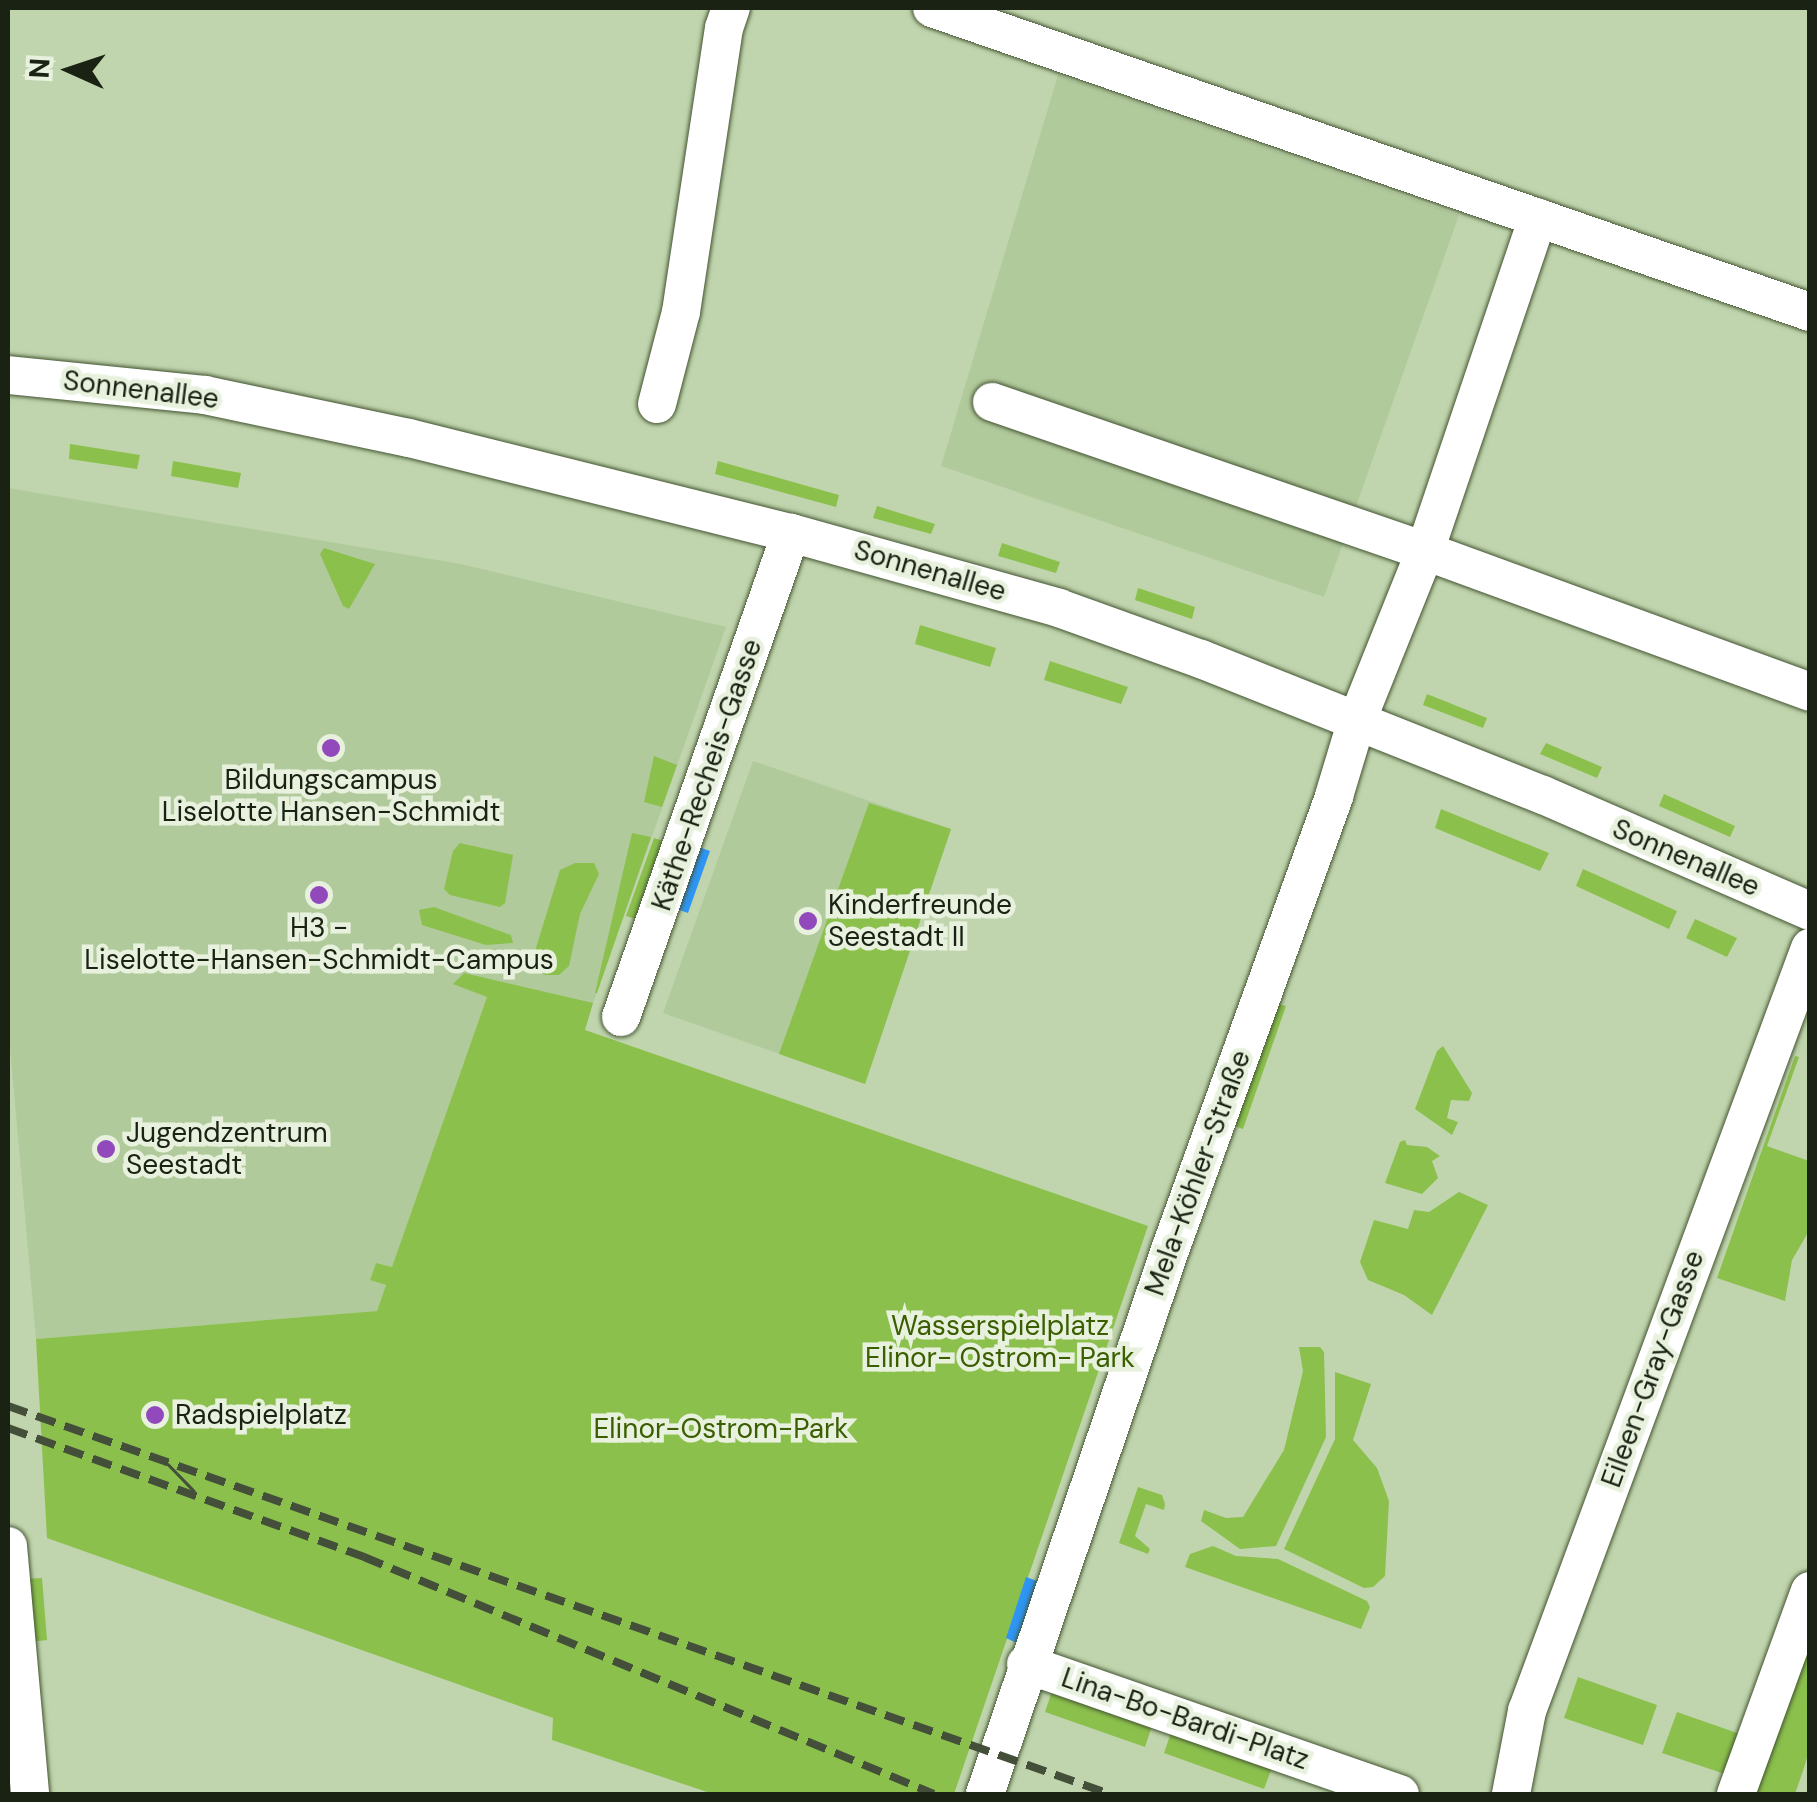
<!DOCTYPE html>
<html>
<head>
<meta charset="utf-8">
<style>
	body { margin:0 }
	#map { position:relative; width:1817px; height:1802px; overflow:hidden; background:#c0d5ad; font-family:"DM Sans",sans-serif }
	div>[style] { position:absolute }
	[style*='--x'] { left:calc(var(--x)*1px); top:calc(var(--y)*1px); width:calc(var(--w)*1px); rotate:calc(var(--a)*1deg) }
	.built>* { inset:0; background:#b1ca9c }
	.green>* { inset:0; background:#8bc04d }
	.water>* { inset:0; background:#2e95f3 }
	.roads { filter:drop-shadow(0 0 2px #435432) drop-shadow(0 0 2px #435432) }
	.minor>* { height:38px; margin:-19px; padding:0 19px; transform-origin:19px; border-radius:19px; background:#fff }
	.tram>* { height:2.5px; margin:-1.25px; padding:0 1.25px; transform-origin:1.25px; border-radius:1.25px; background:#444f3a }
	.rail>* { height:8px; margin-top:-4px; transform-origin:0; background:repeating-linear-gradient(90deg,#444f3a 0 20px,transparent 0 30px) }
	.dots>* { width:28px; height:28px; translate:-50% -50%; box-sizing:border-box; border:5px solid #e7f1dd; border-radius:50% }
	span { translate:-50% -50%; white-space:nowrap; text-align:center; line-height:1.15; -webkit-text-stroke:9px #e7f1dd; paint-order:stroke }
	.street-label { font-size:28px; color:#1a2213 }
	.poi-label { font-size:28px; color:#1a2213 }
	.left { translate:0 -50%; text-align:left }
	.park-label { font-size:28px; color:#3a5e00 }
	.frame { position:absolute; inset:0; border:10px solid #1a2213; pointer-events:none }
	.north { position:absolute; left:20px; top:20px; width:100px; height:100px; -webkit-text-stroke:8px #e7f1dd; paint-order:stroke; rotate:273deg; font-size:28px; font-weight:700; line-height:40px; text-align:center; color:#1a2213 }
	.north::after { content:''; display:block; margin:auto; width:35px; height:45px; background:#1a2213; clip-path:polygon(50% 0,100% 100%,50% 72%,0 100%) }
</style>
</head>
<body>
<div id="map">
	<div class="built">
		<div style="clip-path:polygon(1058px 75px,1459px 215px,1324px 597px,941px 466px)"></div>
		<div style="clip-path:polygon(8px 488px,461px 564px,726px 627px,584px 1029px,487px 997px,392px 1268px,376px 1263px,370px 1279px,386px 1285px,377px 1311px,36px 1339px,8px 1025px)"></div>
		<div style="clip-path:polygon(753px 761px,951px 829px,865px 1084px,663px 1013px)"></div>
	</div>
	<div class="green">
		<div style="clip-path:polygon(70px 444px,140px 455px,137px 469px,69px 459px)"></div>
		<div style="clip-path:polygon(173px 461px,241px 473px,238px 488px,171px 476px)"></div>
		<div style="clip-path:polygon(718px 461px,839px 495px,836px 507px,715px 474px)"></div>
		<div style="clip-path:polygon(877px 506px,935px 524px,931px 534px,873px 518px)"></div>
		<div style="clip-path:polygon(1002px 543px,1060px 562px,1056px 573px,998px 556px)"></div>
		<div style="clip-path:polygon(324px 548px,375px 564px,349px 609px,343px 606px,320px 554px)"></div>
		<div style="clip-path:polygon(1138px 588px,1195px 607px,1192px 619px,1135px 600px)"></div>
		<div style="clip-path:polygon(920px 625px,996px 648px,990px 667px,915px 644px)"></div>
		<div style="clip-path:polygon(1050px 661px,1128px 687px,1121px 704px,1044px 680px)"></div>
		<div style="clip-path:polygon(1427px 694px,1487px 718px,1483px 728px,1423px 705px)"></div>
		<div style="clip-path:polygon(1546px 743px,1602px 767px,1597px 778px,1540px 754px)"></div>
		<div style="clip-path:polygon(654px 756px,677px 765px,662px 807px,644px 802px)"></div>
		<div style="clip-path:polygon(1664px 794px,1735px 826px,1730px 837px,1659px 806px)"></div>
		<div style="clip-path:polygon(869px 803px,951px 829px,865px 1084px,779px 1054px)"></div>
		<div style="clip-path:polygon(1441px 809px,1549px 853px,1540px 871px,1435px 828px)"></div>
		<div style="clip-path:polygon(632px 833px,651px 837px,597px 993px,595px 993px)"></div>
		<div style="clip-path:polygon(654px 838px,667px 842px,639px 920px,626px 916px)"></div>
		<div style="clip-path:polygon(460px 843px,513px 855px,505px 903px,500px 907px,450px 895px,444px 889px,453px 851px)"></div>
		<div style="clip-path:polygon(575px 863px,594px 863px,599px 874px,580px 914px,569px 966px,559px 975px,545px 975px,535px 967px,535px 951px,560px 870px)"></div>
		<div style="clip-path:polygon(1583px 869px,1677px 911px,1669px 929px,1576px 886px)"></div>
		<div style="clip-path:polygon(434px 907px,511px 935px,513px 943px,486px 945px,422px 925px,419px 910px)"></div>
		<div style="clip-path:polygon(1695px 919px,1737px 938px,1727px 957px,1686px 938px)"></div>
		<div style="clip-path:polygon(464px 973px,593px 1003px,585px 1030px,1148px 1226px,954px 1794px,713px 1794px,552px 1740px,553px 1718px,47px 1538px,36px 1339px,377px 1311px,386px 1285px,370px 1280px,376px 1263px,392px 1267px,487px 997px,453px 984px)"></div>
		<div style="clip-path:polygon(1275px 1003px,1286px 1006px,1243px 1129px,1232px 1125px)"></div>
		<div style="clip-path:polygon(1443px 1046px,1472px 1093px,1469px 1101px,1451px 1100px,1447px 1118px,1458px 1122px,1452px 1135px,1415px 1109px,1437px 1051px)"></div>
		<div style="clip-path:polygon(1795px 1056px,1799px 1057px,1767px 1146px,1809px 1161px,1809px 1231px,1792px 1260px,1785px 1301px,1717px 1278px)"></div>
		<div style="clip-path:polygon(1405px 1140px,1407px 1145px,1427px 1147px,1440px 1156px,1432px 1161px,1438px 1178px,1422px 1194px,1385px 1183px,1400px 1142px)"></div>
		<div style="clip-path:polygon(1459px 1192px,1488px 1205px,1432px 1315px,1404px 1295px,1368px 1280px,1360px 1262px,1374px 1220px,1408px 1229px,1414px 1210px,1429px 1212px)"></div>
		<div style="clip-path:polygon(1299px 1347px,1320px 1347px,1324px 1352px,1326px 1437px,1276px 1546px,1240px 1549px,1201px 1521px,1204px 1510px,1226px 1518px,1243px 1517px,1284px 1450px,1303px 1371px)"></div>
		<div style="clip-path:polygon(1335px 1372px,1371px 1384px,1353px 1440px,1377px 1468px,1389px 1501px,1385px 1576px,1373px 1587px,1364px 1588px,1284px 1549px,1335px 1439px)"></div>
		<div style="clip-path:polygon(1138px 1487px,1162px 1495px,1165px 1504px,1164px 1510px,1146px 1504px,1135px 1536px,1150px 1549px,1148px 1554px,1119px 1543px)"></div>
		<div style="clip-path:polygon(1213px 1546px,1236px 1556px,1278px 1559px,1367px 1601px,1370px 1607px,1361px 1629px,1185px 1567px,1190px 1554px)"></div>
		<div style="clip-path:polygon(42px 1578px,47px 1640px,30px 1642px,25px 1579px)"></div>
		<div style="clip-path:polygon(1809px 1629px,1810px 1747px,1804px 1768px,1795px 1794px,1750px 1794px)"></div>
		<div style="clip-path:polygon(1578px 1677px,1657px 1705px,1643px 1745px,1564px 1718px)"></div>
		<div style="clip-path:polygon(1056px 1679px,1156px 1714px,1145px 1747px,1045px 1712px)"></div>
		<div style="clip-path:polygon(1677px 1712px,1740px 1734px,1725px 1774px,1662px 1753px)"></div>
		<div style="clip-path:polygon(1175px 1721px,1276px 1757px,1264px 1789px,1164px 1753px)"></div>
	</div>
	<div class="water">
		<div style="clip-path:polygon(696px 846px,710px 851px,688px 913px,674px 908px)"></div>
		<div style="clip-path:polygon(1026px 1577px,1040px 1582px,1019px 1644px,1006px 1638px)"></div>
	</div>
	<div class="roads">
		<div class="minor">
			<div style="--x:932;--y:8;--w:929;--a:19.1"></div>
			<div style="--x:8;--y:375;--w:198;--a:5.8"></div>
			<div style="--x:205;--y:395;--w:208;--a:11.9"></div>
			<div style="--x:409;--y:438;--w:394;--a:14"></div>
			<div style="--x:791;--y:533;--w:278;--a:15.6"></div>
			<div style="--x:1059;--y:608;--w:151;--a:19.8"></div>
			<div style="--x:1201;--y:659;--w:368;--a:21.7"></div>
			<div style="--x:1543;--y:795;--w:291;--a:23.5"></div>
			<div style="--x:992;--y:402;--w:458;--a:19"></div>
			<div style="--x:1425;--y:551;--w:410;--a:20.1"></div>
			<div style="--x:657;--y:404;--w:95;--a:-75.4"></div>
			<div style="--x:681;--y:312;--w:287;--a:-81.4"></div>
			<div style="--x:724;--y:28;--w:21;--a:-71"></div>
			<div style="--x:621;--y:1017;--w:513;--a:-70.65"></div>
			<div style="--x:8;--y:1546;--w:249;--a:84.9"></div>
			<div style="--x:1026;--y:1664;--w:396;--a:19.2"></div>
			<div style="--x:985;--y:1794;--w:575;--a:-71.22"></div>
			<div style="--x:1170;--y:1250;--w:483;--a:-70.1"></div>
			<div style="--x:1334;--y:796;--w:76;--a:-73.2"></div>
			<div style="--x:1356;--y:723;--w:185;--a:-68.1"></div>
			<div style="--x:1425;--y:551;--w:352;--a:-71.3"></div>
			<div style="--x:1511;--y:1794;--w:85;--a:-79.1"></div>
			<div style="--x:1527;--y:1711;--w:814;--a:-69.65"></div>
			<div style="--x:1736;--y:1794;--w:216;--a:-70"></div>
		</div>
	</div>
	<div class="tram">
		<div style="--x:168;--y:1464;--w:37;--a:46"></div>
	</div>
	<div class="rail">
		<div style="--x:8;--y:1406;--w:1168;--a:19.4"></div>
		<div style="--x:8;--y:1428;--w:379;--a:19.9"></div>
		<div style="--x:364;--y:1557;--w:617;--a:22.58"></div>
	</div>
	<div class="dots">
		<div style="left:331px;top:748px;background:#9149bc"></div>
		<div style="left:319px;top:895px;background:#9149bc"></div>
		<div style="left:808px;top:921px;background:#9149bc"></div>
		<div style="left:106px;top:1149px;background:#9149bc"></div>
		<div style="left:155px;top:1415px;background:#9149bc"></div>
	</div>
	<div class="street-label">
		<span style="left:141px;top:390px;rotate:7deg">Sonnenallee</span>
		<span style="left:930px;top:571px;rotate:16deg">Sonnenallee</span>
		<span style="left:707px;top:775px;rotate:-71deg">Käthe-Recheis-Gasse</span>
		<span style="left:1686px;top:858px;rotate:23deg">Sonnenallee</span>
		<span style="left:1198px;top:1173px;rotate:-70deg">Mela-Köhler-Straße</span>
		<span style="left:1653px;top:1369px;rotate:-70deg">Eileen-Gray-Gasse</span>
		<span style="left:1185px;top:1719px;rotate:19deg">Lina-Bo-Bardi-Platz</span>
	</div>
	<div class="poi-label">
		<span style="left:331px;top:796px">Bildungscampus<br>Liselotte Hansen-Schmidt</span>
		<span class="left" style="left:828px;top:921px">Kinderfreunde<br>Seestadt II</span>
		<span style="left:319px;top:944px">H3 -<br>Liselotte-Hansen-Schmidt-Campus</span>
		<span class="left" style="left:126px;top:1149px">Jugendzentrum<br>Seestadt</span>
		<span class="left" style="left:175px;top:1415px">Radspielplatz</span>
	</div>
	<div class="park-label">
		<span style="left:1000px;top:1342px">Wasserspielplatz<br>Elinor- Ostrom- Park</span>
		<span style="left:721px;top:1429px">Elinor-Ostrom-Park</span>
	</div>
	<div class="frame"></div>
	<div class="north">N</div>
</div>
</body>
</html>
